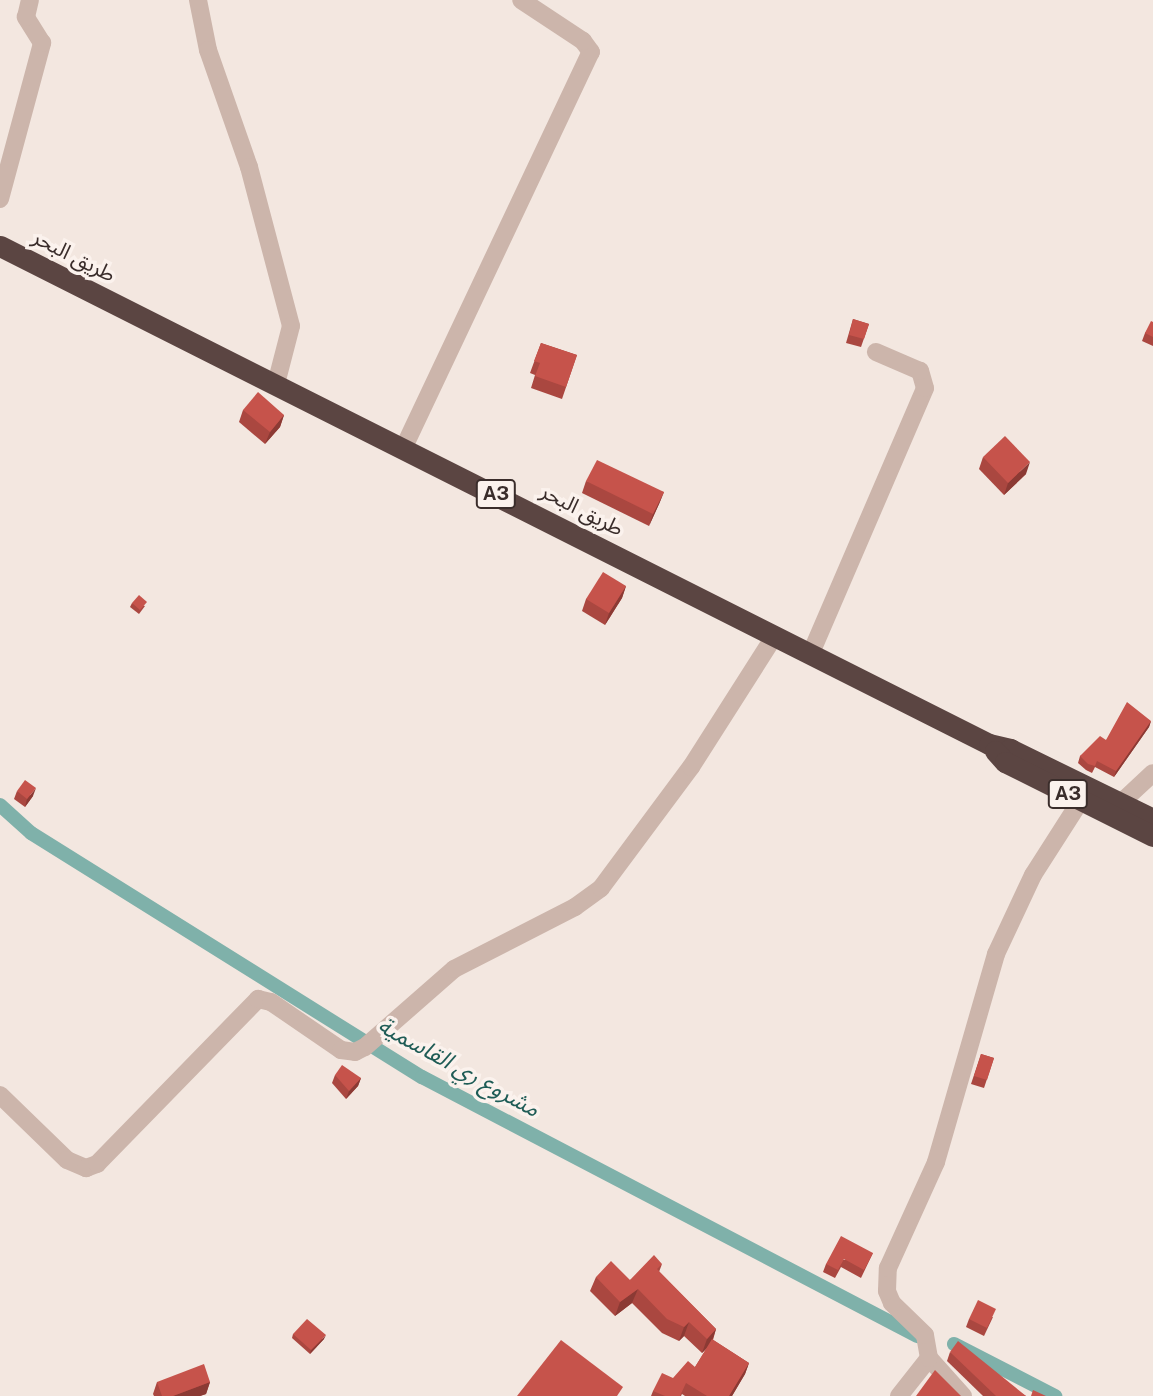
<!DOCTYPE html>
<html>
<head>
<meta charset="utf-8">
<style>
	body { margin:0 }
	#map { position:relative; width:1153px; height:1396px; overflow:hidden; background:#f3e7e0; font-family:"Public Sans","Noto Sans Arabic",sans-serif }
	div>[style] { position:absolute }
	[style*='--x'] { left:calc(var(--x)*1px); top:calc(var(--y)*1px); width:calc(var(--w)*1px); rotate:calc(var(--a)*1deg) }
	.canal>* { height:14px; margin:-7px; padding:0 7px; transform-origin:7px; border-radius:7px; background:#7fb1aa }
	.minor>* { height:18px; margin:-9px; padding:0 9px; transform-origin:9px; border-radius:9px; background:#ccb5ab }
	.highway>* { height:21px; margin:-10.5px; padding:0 10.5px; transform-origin:10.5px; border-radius:10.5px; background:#5b4542 }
	.wall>* { inset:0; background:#aa4740 }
	.shaded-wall>* { inset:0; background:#8b3a34 }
	.building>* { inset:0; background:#c6534b }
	span { translate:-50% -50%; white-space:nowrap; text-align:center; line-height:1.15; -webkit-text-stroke:7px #fbf2ed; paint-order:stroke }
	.shield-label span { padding:2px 5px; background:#fbf2ed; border:2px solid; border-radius:5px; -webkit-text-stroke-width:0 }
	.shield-label { font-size:19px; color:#3a2d2b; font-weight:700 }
	.street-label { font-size:21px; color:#3a2d2b }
	.water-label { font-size:23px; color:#1f5c56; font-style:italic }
</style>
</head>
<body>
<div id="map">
	<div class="canal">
		<div style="--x:0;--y:805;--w:42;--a:42.1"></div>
		<div style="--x:31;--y:833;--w:461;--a:32"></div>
		<div style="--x:422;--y:1077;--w:559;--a:27.62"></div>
		<div style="--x:954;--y:1344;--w:114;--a:27.2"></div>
	</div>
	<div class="minor">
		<div style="--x:198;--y:0;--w:51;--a:78.7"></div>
		<div style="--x:208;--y:50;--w:124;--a:70.7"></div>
		<div style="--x:249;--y:167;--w:164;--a:75.2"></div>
		<div style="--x:291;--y:326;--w:60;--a:104.5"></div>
		<div style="--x:0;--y:199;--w:162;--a:-74.9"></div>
		<div style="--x:42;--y:43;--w:31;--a:-122"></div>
		<div style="--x:26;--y:17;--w:17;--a:-77"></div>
		<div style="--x:404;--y:447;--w:437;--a:-64.7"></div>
		<div style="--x:591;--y:52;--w:14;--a:-126"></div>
		<div style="--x:583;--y:41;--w:74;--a:-146.5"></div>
		<div style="--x:811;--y:653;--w:288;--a:-66.7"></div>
		<div style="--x:925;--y:388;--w:18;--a:-106"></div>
		<div style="--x:920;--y:371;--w:48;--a:-156.6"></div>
		<div style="--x:1111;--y:812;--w:57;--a:-42.9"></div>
		<div style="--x:0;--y:1095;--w:93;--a:44.1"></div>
		<div style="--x:67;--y:1160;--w:21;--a:23"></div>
		<div style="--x:86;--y:1168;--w:12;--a:-20"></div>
		<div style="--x:97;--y:1164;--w:231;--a:-45.7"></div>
		<div style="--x:258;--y:999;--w:13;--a:13"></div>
		<div style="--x:271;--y:1002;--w:85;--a:34.4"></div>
		<div style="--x:341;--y:1050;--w:14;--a:8"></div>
		<div style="--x:355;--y:1052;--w:11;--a:-27"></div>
		<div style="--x:365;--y:1047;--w:118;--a:-41.2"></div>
		<div style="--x:454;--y:969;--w:136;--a:-27.1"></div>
		<div style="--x:575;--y:907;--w:32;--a:-36"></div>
		<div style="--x:601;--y:888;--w:151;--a:-53.4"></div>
		<div style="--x:691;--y:767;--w:156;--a:-57.5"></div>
		<div style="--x:899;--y:1396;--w:48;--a:-51.7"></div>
		<div style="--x:963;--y:1396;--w:51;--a:-131.8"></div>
		<div style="--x:929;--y:1358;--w:23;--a:-100"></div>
		<div style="--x:925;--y:1335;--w:46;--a:-135.9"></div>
		<div style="--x:892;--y:1303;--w:13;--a:-113"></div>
		<div style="--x:887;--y:1291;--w:23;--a:-88"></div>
		<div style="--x:888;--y:1268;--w:116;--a:-65.6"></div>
		<div style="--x:936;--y:1162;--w:216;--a:-73.9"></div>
		<div style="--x:996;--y:954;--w:87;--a:-64.9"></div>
		<div style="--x:1033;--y:875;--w:102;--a:-57.4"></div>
	</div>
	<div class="highway">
		<div style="--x:0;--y:246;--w:1107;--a:26.73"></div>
		<div style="--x:989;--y:744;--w:22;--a:13"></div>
		<div style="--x:1010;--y:749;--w:159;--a:26.1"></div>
		<div style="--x:995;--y:751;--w:15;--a:48"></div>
		<div style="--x:1005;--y:762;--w:165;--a:26.6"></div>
	</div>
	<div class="wall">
		<div style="clip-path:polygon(853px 319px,869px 324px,861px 347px,846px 343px)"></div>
		<div style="clip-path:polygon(1153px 322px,1153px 346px,1142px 341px,1145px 333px)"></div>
		<div style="clip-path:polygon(541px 343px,577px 355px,562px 399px,531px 388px,535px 375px,530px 373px)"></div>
		<div style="clip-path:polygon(243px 410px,284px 415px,280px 427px,265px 444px,239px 422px)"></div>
		<div style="clip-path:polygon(983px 457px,1026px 474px,1004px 495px,979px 469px)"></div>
		<div style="clip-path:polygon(586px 481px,664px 492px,659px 504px,649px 526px,582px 493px)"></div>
		<div style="clip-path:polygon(626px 586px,622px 598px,605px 625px,582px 611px,586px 599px)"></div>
		<div style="clip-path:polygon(132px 603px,145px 606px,139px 614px,130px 607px)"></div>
		<div style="clip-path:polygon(1151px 721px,1149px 727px,1114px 777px,1095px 767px,1092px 773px,1086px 770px,1078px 763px,1080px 756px,1106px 740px)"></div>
		<div style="clip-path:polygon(17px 791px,33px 796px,25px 807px,14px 799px)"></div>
		<div style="clip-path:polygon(981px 1054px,994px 1058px,984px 1088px,971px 1084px)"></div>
		<div style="clip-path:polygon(335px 1075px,361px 1078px,358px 1086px,346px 1099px,332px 1083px)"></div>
		<div style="clip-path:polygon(873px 1253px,861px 1278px,841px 1267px,835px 1278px,823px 1272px,826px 1264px)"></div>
		<div style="clip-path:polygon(662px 1264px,659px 1272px,716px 1329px,713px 1340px,749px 1363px,745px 1374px,732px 1396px,685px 1396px,682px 1394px,681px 1396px,651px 1396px,653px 1391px,695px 1367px,707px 1348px,702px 1353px,684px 1336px,679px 1341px,662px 1333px,632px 1303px,615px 1316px,590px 1291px,596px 1277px,630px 1280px)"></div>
		<div style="clip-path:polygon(993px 1317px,984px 1336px,966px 1327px,969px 1319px)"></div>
		<div style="clip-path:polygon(293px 1334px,324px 1339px,310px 1354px,292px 1338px)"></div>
		<div style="clip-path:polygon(950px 1352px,1026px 1396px,983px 1396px,947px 1361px)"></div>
		<div style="clip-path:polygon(157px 1382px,210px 1382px,206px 1394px,200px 1396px,154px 1396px,153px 1394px)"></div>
	</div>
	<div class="shaded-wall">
		<div style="clip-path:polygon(284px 415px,280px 427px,265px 444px,270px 432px)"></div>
		<div style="clip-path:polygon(1030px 462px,1026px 474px,1004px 495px,1008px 483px)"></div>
		<div style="clip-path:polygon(664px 492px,659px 504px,649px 526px,653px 514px)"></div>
		<div style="clip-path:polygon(626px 586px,622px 598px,605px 625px,609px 613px)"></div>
		<div style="clip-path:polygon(1151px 721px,1149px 727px,1114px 777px,1116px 771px)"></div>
		<div style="clip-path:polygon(36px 788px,33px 796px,25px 807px,27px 799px)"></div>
		<div style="clip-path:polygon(361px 1078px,358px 1086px,346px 1099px,349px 1091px)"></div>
		<div style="clip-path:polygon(638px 1289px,632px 1303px,615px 1316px,620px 1302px)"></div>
		<div style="clip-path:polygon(689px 1322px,684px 1336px,679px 1341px,684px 1327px)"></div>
		<div style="clip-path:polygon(716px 1329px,711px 1344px,702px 1353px,707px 1339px)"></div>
		<div style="clip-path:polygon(326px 1335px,324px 1339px,310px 1354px,311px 1350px)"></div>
		<div style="clip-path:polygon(749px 1363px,745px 1374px,732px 1396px,729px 1396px)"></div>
		<div style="clip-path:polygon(210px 1382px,206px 1394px,200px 1396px,173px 1396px)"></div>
	</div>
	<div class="building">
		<div style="clip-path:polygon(853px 319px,869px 324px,864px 339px,849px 335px)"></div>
		<div style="clip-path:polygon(1151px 321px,1153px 322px,1153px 337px,1145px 333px)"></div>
		<div style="clip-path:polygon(541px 343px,577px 355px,566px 387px,535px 376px,540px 363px,534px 361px)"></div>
		<div style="clip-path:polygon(258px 392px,284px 415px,270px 432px,243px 410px)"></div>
		<div style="clip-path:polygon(1005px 436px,1030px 462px,1008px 483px,983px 457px)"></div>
		<div style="clip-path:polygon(597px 460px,664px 492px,653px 514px,586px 481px)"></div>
		<div style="clip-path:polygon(603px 572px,626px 586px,609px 613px,586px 599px)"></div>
		<div style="clip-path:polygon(139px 595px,147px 602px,140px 610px,132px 603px)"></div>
		<div style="clip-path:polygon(1127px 702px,1151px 721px,1116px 771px,1097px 761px,1095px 766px,1088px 764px,1080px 756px,1100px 736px,1106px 740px)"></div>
		<div style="clip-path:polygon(25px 780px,36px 788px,27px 799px,17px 791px)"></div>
		<div style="clip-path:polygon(981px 1054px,994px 1058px,987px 1080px,974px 1076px)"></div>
		<div style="clip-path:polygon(342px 1065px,361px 1078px,349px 1091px,335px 1075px)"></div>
		<div style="clip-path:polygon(841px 1236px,873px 1253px,864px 1270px,844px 1259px,838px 1270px,826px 1264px)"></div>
		<div style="clip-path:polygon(654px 1255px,662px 1264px,657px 1269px,716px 1329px,707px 1339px,689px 1322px,684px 1327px,667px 1319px,638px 1289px,620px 1302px,596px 1277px,611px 1261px,630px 1280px)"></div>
		<div style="clip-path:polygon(978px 1300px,996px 1309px,987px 1328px,969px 1319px)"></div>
		<div style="clip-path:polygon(307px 1319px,326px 1335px,311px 1350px,293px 1334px)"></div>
		<div style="clip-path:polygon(712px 1339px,749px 1363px,729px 1396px,707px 1396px,686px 1383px,680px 1396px,665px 1396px,653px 1391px,662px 1373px,673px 1378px,688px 1361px,695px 1367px)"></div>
		<div style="clip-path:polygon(561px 1340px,623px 1387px,617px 1396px,517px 1396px)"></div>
		<div style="clip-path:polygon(958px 1341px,1026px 1396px,996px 1396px,950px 1352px)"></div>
		<div style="clip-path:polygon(204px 1364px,210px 1382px,173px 1396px,162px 1396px,157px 1382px)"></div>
		<div style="clip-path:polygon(935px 1370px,961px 1396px,916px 1396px)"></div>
		<div style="clip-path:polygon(1033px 1390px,1046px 1396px,1031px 1396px)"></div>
	</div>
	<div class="shield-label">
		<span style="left:496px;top:494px">A3</span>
		<span style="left:1068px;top:794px">A3</span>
	</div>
	<div class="street-label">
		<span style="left:74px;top:256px;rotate:27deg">طريق البحر</span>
		<span style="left:582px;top:510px;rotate:27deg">طريق البحر</span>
	</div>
	<div class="water-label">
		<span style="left:459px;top:1067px;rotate:29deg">مشروع ري القاسمية</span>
	</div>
</div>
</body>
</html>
